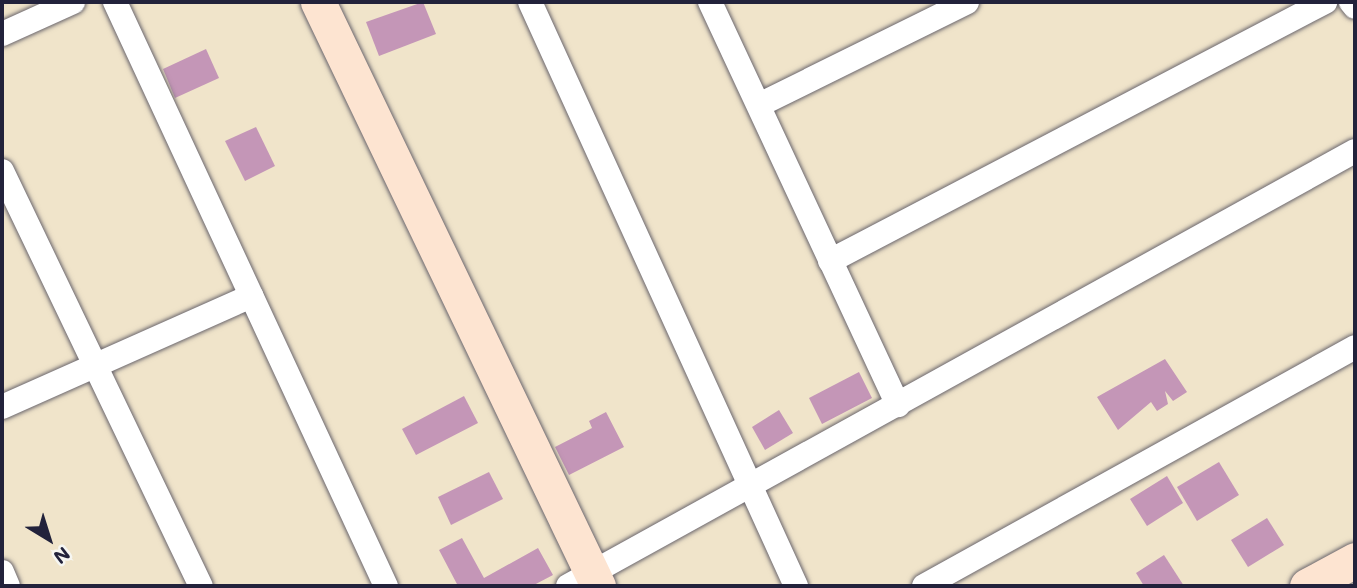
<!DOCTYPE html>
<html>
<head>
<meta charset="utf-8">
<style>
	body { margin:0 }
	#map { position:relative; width:1357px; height:588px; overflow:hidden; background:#f0e4ca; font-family:Mali,sans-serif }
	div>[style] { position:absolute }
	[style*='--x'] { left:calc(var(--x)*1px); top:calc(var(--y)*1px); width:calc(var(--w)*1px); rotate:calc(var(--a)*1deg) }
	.building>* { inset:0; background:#c496b7 }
	.roads { filter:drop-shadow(0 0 2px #6a666d) drop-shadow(0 0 2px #6a666d) }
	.street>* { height:24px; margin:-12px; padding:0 12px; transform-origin:12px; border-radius:12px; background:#fff }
	.secondary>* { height:35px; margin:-17.5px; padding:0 17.5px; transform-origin:17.5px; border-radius:17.5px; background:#fde4d1 }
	span { translate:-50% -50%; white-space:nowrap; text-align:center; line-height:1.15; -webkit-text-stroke:6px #f6f6f2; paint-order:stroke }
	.frame { position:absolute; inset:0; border:4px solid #22223b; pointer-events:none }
	.north { position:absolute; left:14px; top:504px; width:70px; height:70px; -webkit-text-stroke:5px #f6f6f2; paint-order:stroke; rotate:142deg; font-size:19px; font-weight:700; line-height:28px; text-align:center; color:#22223b }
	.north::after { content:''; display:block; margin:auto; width:24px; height:32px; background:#22223b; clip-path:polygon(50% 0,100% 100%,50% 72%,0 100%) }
</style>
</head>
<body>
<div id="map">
	<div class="building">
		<div style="clip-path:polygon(423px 2px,436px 34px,379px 56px,366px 22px)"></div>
		<div style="clip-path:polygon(206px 49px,219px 78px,175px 98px,163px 69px)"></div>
		<div style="clip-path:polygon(256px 127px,275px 166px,245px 181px,225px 141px)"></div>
		<div style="clip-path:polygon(1165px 359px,1187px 392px,1173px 401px,1165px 391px,1168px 404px,1157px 411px,1151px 402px,1118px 430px,1097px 397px)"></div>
		<div style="clip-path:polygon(859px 372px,872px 398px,822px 424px,809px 398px)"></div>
		<div style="clip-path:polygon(464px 396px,478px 423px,416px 455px,402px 429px)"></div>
		<div style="clip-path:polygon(779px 410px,793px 433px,765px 450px,752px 427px)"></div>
		<div style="clip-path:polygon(606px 412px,624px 447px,569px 475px,555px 447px,592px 428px,589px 421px)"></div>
		<div style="clip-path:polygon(1219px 462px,1239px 495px,1197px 521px,1177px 487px)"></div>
		<div style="clip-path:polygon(489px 472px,503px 499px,451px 525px,438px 497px)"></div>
		<div style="clip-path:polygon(1167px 476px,1183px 503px,1147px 526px,1130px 499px)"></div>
		<div style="clip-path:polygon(1267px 518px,1284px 545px,1248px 567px,1231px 540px)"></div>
		<div style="clip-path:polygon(462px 538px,484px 578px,538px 548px,553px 575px,532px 586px,458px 586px,439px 550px)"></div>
		<div style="clip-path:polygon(1164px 555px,1184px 586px,1144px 586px,1136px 573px)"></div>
	</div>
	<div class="roads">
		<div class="street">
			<div style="--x:115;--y:2;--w:644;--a:65.11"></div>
			<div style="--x:530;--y:2;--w:642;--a:65.51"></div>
			<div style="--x:710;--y:2;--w:445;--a:65"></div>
			<div style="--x:1351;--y:2;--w:6;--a:51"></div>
			<div style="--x:2;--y:34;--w:78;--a:-24.3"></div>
			<div style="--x:759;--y:105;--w:232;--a:-26.3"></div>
			<div style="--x:2;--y:171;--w:460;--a:64.4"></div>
			<div style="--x:830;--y:261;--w:559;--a:-27.62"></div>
			<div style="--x:2;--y:407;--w:273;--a:-24"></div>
			<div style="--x:2;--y:572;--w:15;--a:67"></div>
			<div style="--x:568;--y:586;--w:899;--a:-28.93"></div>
			<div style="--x:924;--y:586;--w:493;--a:-29"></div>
		</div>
		<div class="secondary">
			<div style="--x:318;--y:2;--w:648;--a:64.38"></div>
			<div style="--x:1307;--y:586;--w:55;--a:-28.4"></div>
		</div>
	</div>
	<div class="frame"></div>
	<div class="north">N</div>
</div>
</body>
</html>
